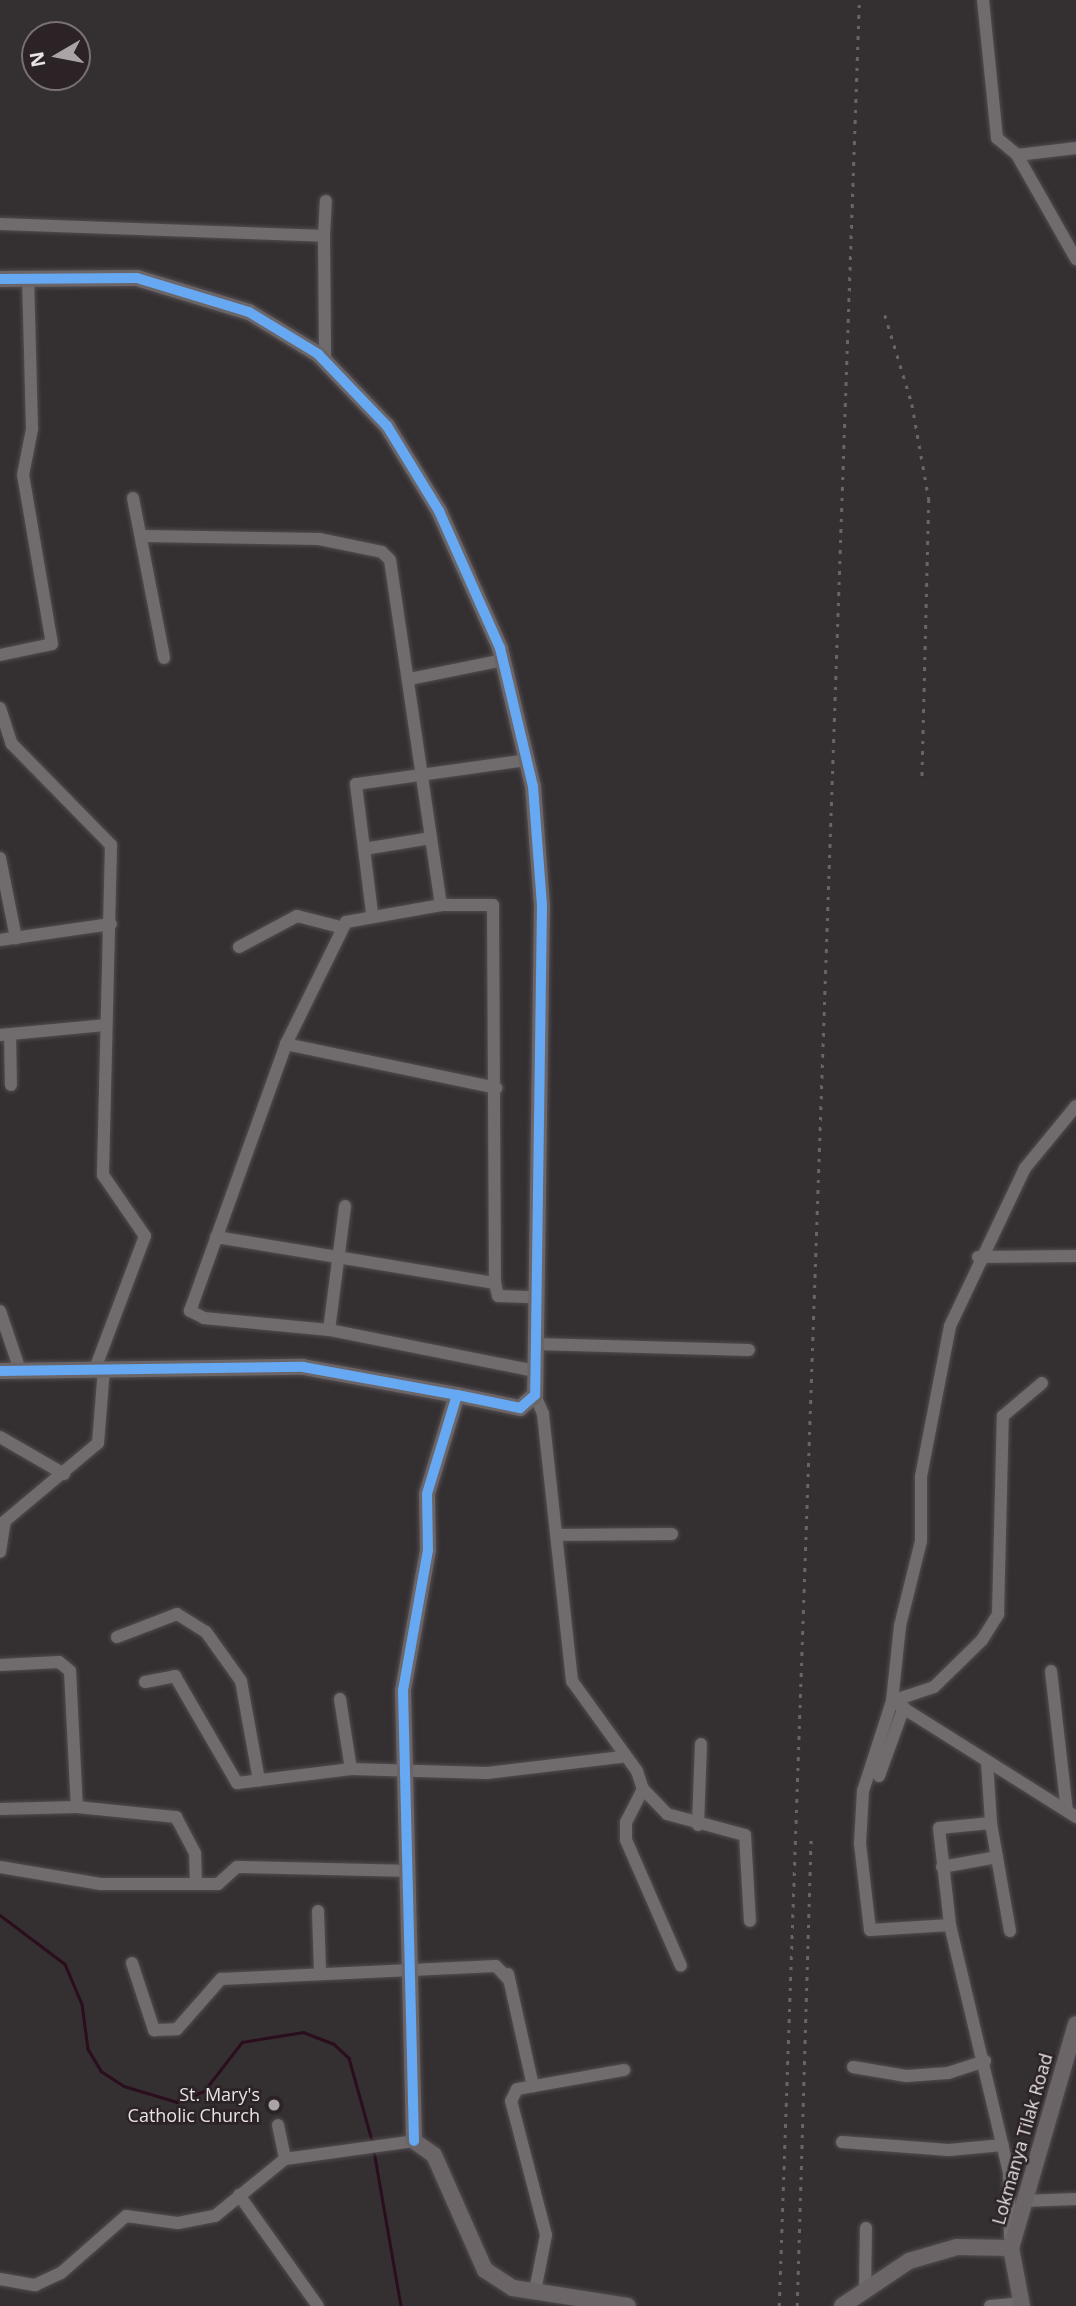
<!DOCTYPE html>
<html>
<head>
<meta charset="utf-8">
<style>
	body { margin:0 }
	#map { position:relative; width:1076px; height:2306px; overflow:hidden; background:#342f31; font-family:"Open Sans",sans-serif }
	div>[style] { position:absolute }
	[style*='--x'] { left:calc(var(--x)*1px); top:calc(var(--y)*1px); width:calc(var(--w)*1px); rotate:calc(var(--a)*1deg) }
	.stream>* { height:2.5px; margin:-1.25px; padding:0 1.25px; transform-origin:1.25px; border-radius:1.25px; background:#2a0e1e }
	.roads { filter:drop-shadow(0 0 2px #514c4f) drop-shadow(0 0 2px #514c4f) }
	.street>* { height:12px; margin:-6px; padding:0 6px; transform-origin:6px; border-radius:6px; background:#706b6d }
	.secondary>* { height:16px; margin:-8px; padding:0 8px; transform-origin:8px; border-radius:8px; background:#6b6567 }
	.rail>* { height:2.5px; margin-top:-1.25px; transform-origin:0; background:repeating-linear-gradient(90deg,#696567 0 3.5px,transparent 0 10.5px) }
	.cycleway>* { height:10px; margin:-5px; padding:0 5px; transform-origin:5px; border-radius:5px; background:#66a8f1 }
	.dots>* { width:19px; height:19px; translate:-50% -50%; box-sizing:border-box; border:4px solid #2c2327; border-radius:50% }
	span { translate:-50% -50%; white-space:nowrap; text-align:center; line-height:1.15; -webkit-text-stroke:5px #2c2327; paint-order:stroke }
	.poi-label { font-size:18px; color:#e9e3e6 }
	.right { translate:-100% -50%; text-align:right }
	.street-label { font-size:18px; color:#e9e3e6 }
	.north { position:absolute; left:21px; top:21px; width:70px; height:70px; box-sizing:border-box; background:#2c2327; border:2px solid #787073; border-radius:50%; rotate:260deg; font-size:19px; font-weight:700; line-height:28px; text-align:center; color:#e9e3e6 }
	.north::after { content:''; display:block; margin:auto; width:24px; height:32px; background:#aaa4a7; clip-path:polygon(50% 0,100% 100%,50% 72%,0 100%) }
</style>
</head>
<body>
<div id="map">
	<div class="stream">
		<div style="--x:0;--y:1915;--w:81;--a:37"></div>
		<div style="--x:65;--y:1964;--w:43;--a:67"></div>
		<div style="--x:82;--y:2004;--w:45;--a:82.4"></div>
		<div style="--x:88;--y:2049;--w:26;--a:59"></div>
		<div style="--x:101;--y:2071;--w:27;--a:33"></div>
		<div style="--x:124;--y:2086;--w:55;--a:16.8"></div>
		<div style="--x:177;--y:2102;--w:29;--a:-22"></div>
		<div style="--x:204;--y:2091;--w:62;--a:-52.2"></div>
		<div style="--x:242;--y:2042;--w:62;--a:-9.3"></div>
		<div style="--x:303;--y:2032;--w:33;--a:21"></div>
		<div style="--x:334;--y:2044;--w:21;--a:43"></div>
		<div style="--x:349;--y:2058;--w:89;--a:74.4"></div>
		<div style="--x:374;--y:2151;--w:157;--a:80.1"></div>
	</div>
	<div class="roads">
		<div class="street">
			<div style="--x:983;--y:0;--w:139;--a:84.2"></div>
			<div style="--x:997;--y:138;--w:26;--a:40"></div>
			<div style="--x:1076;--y:148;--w:59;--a:173.2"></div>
			<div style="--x:1017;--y:155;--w:120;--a:60.4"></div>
			<div style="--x:0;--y:224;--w:324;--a:2.1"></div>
			<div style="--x:324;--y:236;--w:35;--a:-87"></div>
			<div style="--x:324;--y:236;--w:126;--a:89.5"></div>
			<div style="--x:133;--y:498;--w:163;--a:79"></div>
			<div style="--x:145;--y:536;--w:174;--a:1"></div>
			<div style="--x:319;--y:539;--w:64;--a:11.7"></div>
			<div style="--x:382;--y:552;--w:11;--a:45"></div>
			<div style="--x:390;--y:560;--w:349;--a:81.6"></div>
			<div style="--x:0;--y:655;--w:53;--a:-11.9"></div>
			<div style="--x:52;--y:644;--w:171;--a:-99.7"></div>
			<div style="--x:23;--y:475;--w:47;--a:-78.9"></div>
			<div style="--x:32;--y:429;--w:151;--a:-91.5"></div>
			<div style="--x:410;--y:679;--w:95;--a:-11.5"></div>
			<div style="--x:0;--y:708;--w:38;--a:72"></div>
			<div style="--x:12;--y:744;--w:141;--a:45.6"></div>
			<div style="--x:111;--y:845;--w:330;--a:91.4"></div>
			<div style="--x:103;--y:1175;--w:74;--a:55.5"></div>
			<div style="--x:145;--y:1236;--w:142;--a:110.6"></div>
			<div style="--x:364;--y:849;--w:68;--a:-9.3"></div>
			<div style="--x:0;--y:858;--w:82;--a:78.7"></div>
			<div style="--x:372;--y:913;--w:130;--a:-97.1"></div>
			<div style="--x:356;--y:784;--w:173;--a:-8"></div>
			<div style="--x:0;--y:940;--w:112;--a:-8.2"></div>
			<div style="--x:239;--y:947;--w:66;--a:-28.1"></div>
			<div style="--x:297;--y:916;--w:44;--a:14.3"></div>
			<div style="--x:0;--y:1035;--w:105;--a:-5.4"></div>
			<div style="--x:10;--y:1035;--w:50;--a:88.9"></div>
			<div style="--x:286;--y:1044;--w:215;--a:11.8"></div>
			<div style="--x:1076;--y:1106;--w:80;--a:129.4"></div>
			<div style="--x:1025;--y:1168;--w:175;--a:115.4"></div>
			<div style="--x:950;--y:1326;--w:153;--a:100.9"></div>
			<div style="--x:921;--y:1476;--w:65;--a:90"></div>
			<div style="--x:921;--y:1541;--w:88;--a:103.9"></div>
			<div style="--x:900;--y:1626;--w:75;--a:96.1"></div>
			<div style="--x:892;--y:1701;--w:218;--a:32.2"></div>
			<div style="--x:216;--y:1237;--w:283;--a:9.4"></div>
			<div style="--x:978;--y:1257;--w:98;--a:-0.6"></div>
			<div style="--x:0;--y:1311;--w:62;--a:71.3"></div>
			<div style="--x:329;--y:1330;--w:125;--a:-82.6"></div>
			<div style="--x:536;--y:1344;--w:213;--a:1.6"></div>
			<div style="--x:535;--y:1371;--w:210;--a:-168.7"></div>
			<div style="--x:329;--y:1330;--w:126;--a:-174.5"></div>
			<div style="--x:204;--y:1318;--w:16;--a:-153"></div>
			<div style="--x:190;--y:1311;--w:284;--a:-70.2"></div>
			<div style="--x:286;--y:1044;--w:136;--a:-63.8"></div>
			<div style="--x:346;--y:922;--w:97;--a:-10.1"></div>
			<div style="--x:441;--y:905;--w:52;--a:0"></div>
			<div style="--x:493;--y:905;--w:378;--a:89.7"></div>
			<div style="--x:495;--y:1283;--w:13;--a:77"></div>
			<div style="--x:498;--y:1296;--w:38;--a:2"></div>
			<div style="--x:535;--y:1395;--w:21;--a:67"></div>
			<div style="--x:543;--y:1414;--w:269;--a:83.8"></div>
			<div style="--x:572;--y:1681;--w:111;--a:54.2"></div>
			<div style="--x:637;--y:1771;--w:19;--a:72"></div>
			<div style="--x:643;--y:1789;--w:35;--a:46"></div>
			<div style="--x:667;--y:1814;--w:81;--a:15.1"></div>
			<div style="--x:745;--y:1835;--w:86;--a:86.7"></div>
			<div style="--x:0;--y:1437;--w:74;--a:30"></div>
			<div style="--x:558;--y:1535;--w:114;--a:-0.5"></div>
			<div style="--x:0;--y:1552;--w:31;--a:-81"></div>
			<div style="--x:5;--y:1521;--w:121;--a:-40"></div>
			<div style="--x:98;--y:1443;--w:74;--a:-85.4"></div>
			<div style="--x:117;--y:1637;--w:64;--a:-21"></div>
			<div style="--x:177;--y:1614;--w:34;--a:32"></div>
			<div style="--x:206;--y:1632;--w:60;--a:54.5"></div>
			<div style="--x:241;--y:1681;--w:101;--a:79.7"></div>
			<div style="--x:0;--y:1665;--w:59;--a:-2.9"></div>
			<div style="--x:59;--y:1662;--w:14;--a:39"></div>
			<div style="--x:70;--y:1671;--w:136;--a:87.1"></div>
			<div style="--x:1051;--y:1671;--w:141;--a:83.5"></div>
			<div style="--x:145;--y:1682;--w:31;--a:-11"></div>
			<div style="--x:175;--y:1676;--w:124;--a:59.9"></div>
			<div style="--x:237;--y:1783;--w:115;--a:-7"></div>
			<div style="--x:351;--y:1769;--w:136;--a:1.7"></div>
			<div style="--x:487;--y:1773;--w:136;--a:-6.8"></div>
			<div style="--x:340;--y:1699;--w:71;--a:81.1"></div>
			<div style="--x:987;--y:1762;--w:61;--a:86.2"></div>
			<div style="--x:879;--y:1776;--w:73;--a:-70.1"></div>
			<div style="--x:643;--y:1789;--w:37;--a:117"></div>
			<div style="--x:626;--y:1822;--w:18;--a:90"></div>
			<div style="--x:626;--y:1840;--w:137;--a:66.4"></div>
			<div style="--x:0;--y:1809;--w:77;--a:-1.5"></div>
			<div style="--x:77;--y:1807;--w:100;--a:5.8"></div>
			<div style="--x:176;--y:1817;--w:41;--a:62.2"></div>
			<div style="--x:195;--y:1853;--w:29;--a:88"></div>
			<div style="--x:698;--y:1825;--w:81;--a:-87.9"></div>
			<div style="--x:0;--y:1867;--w:102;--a:9.6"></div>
			<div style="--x:101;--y:1884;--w:117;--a:0"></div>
			<div style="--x:218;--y:1884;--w:25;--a:-42"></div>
			<div style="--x:237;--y:1867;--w:170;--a:1.3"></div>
			<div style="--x:942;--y:1867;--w:56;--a:-10.3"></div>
			<div style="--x:318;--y:1911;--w:59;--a:88.1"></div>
			<div style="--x:950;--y:1925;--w:80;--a:176.4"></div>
			<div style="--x:870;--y:1930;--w:88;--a:-96.6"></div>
			<div style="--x:860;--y:1843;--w:52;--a:-86.7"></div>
			<div style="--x:863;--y:1791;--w:95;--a:-72.1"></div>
			<div style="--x:892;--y:1701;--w:44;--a:-18.4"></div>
			<div style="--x:934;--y:1687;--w:67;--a:-44.4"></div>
			<div style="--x:982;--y:1640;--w:31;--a:-58"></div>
			<div style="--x:998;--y:1614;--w:198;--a:-88.6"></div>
			<div style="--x:1003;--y:1416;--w:51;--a:-40.2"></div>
			<div style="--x:1010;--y:1931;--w:110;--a:-100"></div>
			<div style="--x:991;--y:1823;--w:52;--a:174.5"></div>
			<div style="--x:939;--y:1828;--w:98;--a:83.5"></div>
			<div style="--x:950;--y:1925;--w:255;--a:76.6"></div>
			<div style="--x:1009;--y:2173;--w:64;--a:89.1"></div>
			<div style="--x:132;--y:1963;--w:71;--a:71.8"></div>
			<div style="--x:154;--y:2030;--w:23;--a:-2"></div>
			<div style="--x:177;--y:2029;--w:67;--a:-48.7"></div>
			<div style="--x:221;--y:1979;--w:275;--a:-2.7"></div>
			<div style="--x:496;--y:1966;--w:19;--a:47"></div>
			<div style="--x:508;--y:1974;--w:115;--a:77.4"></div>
			<div style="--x:853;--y:2067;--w:54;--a:9.6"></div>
			<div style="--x:906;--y:2076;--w:42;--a:-4.1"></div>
			<div style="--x:948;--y:2073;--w:39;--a:-18"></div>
			<div style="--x:278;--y:2125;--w:35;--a:78"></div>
			<div style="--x:842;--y:2142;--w:107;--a:4.3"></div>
			<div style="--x:949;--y:2150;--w:54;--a:-5.3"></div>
			<div style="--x:239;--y:2195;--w:136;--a:54.6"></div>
			<div style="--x:1023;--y:2201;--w:53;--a:-2.2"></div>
			<div style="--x:0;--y:2279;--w:36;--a:10"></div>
			<div style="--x:35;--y:2285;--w:29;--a:-25"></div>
			<div style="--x:61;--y:2273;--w:86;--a:-41.2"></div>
			<div style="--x:126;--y:2216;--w:52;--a:7.7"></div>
			<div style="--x:178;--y:2223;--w:38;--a:-11"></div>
			<div style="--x:215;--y:2216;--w:90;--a:-39.2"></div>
			<div style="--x:285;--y:2159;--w:130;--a:-7.9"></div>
			<div style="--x:865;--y:2290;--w:62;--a:-89.1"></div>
			<div style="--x:535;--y:2291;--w:57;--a:-78.9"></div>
			<div style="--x:546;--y:2235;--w:138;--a:-104.6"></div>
			<div style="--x:511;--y:2101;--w:13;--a:-63"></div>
			<div style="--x:517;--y:2089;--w:109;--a:-10.1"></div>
			<div style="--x:990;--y:2306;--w:32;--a:-5"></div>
		</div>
		<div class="secondary">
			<div style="--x:0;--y:279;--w:137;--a:-0.4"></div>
			<div style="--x:137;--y:278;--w:117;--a:16.9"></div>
			<div style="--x:249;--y:312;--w:81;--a:31.3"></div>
			<div style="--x:318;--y:354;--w:100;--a:46.2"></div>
			<div style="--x:387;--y:426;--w:100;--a:58.5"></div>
			<div style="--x:439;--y:511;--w:150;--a:66"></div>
			<div style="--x:500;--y:648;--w:142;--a:76.6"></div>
			<div style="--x:533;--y:786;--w:119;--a:85.7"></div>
			<div style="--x:542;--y:905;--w:490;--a:90.8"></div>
			<div style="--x:535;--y:1395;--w:20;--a:139"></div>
			<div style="--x:520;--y:1408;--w:64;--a:-168.3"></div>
			<div style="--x:0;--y:1371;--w:303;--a:-0.8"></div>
			<div style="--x:303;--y:1367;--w:157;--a:10.3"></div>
			<div style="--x:457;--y:1395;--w:103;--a:106.9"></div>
			<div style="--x:427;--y:1494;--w:56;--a:89"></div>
			<div style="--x:428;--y:1550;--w:142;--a:100.1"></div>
			<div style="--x:403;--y:1690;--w:451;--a:88.6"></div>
			<div style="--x:414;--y:2141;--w:24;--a:35"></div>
			<div style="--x:434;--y:2155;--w:126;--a:66.1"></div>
			<div style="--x:485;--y:2270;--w:33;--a:33"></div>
			<div style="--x:513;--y:2288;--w:116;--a:8.9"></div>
			<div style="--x:842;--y:2306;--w:81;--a:-33.9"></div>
			<div style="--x:909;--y:2261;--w:50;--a:-16.3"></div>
			<div style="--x:957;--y:2247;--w:54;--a:1.1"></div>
			<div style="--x:1022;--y:2306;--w:59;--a:-100.7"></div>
			<div style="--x:1011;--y:2248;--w:233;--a:-73.8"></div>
		</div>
	</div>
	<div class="rail">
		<div style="--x:885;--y:315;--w:93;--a:73.1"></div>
		<div style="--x:912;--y:404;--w:97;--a:79.9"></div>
		<div style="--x:929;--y:499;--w:284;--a:91.4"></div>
		<div style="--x:779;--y:2306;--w:2307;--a:-88.01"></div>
		<div style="--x:797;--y:2306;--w:468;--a:-88.3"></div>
	</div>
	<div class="cycleway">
		<div style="--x:0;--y:279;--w:137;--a:-0.4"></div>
		<div style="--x:137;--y:278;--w:117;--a:16.9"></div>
		<div style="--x:249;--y:312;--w:81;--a:31.3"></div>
		<div style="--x:318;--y:354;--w:100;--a:46.2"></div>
		<div style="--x:387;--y:426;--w:100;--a:58.5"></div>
		<div style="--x:439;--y:511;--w:150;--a:66"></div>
		<div style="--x:500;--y:648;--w:142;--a:76.6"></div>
		<div style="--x:533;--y:786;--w:119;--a:85.7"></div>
		<div style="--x:542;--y:905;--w:490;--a:90.8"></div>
		<div style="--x:535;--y:1395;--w:20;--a:139"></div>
		<div style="--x:520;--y:1408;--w:64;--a:-168.3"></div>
		<div style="--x:0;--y:1371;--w:303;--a:-0.8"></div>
		<div style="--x:303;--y:1367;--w:157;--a:10.3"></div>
		<div style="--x:457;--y:1395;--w:103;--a:106.9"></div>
		<div style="--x:427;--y:1494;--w:56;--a:89"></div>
		<div style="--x:428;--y:1550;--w:142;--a:100.1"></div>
		<div style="--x:403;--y:1690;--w:451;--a:88.6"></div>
	</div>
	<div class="dots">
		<div style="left:274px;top:2105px;background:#aaa4a7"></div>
	</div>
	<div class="poi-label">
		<span class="right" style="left:260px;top:2105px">St. Mary's<br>Catholic Church</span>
	</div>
	<div class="street-label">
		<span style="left:1022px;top:2139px;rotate:-74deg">Lokmanya Tilak Road</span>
	</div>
	<div class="north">N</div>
</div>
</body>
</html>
